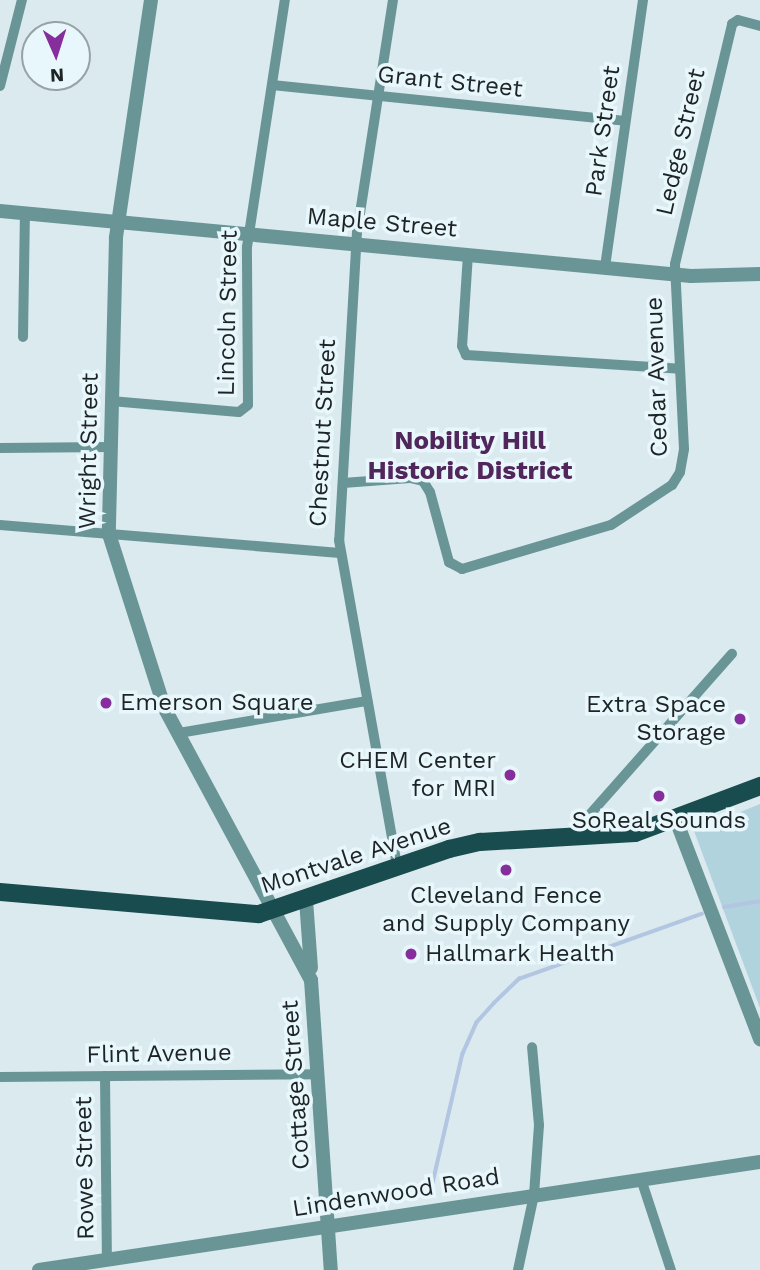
<!DOCTYPE html>
<html>
<head>
<meta charset="utf-8">
<style>
	body { margin:0 }
	#map { position:relative; width:760px; height:1270px; overflow:hidden; background:#dbeaef; font-family:"Work Sans",sans-serif }
	div>[style] { position:absolute }
	[style*='--x'] { left:calc(var(--x)*1px); top:calc(var(--y)*1px); width:calc(var(--w)*1px); rotate:calc(var(--a)*1deg) }
	.green>* { inset:0; background:#b0d3de }
	.stream>* { height:3.5px; margin:-1.75px; padding:0 1.75px; transform-origin:1.75px; border-radius:1.75px; background:#b2c5e1 }
	.minor>* { height:10px; margin:-5px; padding:0 5px; transform-origin:5px; border-radius:5px; background:#6a9597 }
	.tertiary>* { height:14px; margin:-7px; padding:0 7px; transform-origin:7px; border-radius:7px; background:#6a9597 }
	.primary>* { height:18px; margin:-9px; padding:0 9px; transform-origin:9px; border-radius:9px; background:#194c4e }
	.dots>* { width:19px; height:19px; translate:-50% -50%; box-sizing:border-box; border:4px solid #e8f7fc; border-radius:50% }
	span { translate:-50% -50%; white-space:nowrap; text-align:center; line-height:1.15; -webkit-text-stroke:7px #e8f7fc; paint-order:stroke }
	.street-label { font-size:24px; color:#1e2325 }
	.poi-label { font-size:24px; color:#1e2325 }
	.left { translate:0 -50%; text-align:left }
	.right { translate:-100% -50%; text-align:right }
	.neighbourhood-label { font-size:26px; color:#50265b; font-weight:700 }
	.north { position:absolute; left:21px; top:21px; width:70px; height:70px; box-sizing:border-box; background:#e8f7fc; border:2px solid #97a2a6; border-radius:50%; rotate:177deg; font-size:19px; font-weight:700; line-height:28px; text-align:center; color:#1e2325 }
	.north::after { content:''; display:block; margin:auto; width:24px; height:32px; background:#862e9b; clip-path:polygon(50% 0,100% 100%,50% 72%,0 100%) }
</style>
</head>
<body>
<div id="map">
	<div class="green">
		<div style="clip-path:polygon(760px 804px,760px 1008px,694px 831px)"></div>
	</div>
	<div class="stream">
		<div style="--x:724;--y:907;--w:36;--a:-9"></div>
		<div style="--x:430;--y:1194;--w:143;--a:-77"></div>
		<div style="--x:462;--y:1055;--w:35;--a:-66"></div>
		<div style="--x:476;--y:1023;--w:27;--a:-48"></div>
		<div style="--x:494;--y:1003;--w:35;--a:-44"></div>
		<div style="--x:519;--y:979;--w:194;--a:-19.6"></div>
	</div>
	<div class="minor">
		<div style="--x:393;--y:0;--w:235;--a:98.8"></div>
		<div style="--x:357;--y:232;--w:309;--a:93.3"></div>
		<div style="--x:339;--y:540;--w:331;--a:79.9"></div>
		<div style="--x:272;--y:85;--w:355;--a:5.8"></div>
		<div style="--x:0;--y:86;--w:89;--a:-75.7"></div>
		<div style="--x:468;--y:254;--w:92;--a:93.7"></div>
		<div style="--x:462;--y:346;--w:10;--a:66"></div>
		<div style="--x:466;--y:355;--w:214;--a:3.7"></div>
		<div style="--x:605;--y:267;--w:270;--a:-81.9"></div>
		<div style="--x:23;--y:337;--w:123;--a:-89.1"></div>
		<div style="--x:111;--y:401;--w:128;--a:4.9"></div>
		<div style="--x:239;--y:412;--w:11;--a:-38"></div>
		<div style="--x:248;--y:405;--w:158;--a:-90.4"></div>
		<div style="--x:247;--y:247;--w:250;--a:-81.3"></div>
		<div style="--x:0;--y:448;--w:110;--a:-0.5"></div>
		<div style="--x:343;--y:483;--w:67;--a:-4.3"></div>
		<div style="--x:410;--y:478;--w:13;--a:13"></div>
		<div style="--x:423;--y:481;--w:13;--a:58"></div>
		<div style="--x:430;--y:492;--w:73;--a:74.8"></div>
		<div style="--x:449;--y:562;--w:15;--a:28"></div>
		<div style="--x:462;--y:569;--w:155;--a:-16.5"></div>
		<div style="--x:611;--y:525;--w:73;--a:-33.3"></div>
		<div style="--x:672;--y:485;--w:15;--a:-58"></div>
		<div style="--x:680;--y:472;--w:23;--a:-80"></div>
		<div style="--x:684;--y:449;--w:185;--a:-92.8"></div>
		<div style="--x:675;--y:264;--w:247;--a:-76.6"></div>
		<div style="--x:732;--y:24;--w:7;--a:-34"></div>
		<div style="--x:738;--y:20;--w:23;--a:15"></div>
		<div style="--x:0;--y:525;--w:341;--a:4.7"></div>
		<div style="--x:179;--y:733;--w:191;--a:-9.7"></div>
		<div style="--x:569;--y:838;--w:246;--a:-48.5"></div>
		<div style="--x:105;--y:1076;--w:184;--a:89.4"></div>
		<div style="--x:0;--y:1077;--w:319;--a:-0.5"></div>
		<div style="--x:641;--y:1179;--w:96;--a:71.8"></div>
		<div style="--x:518;--y:1270;--w:77;--a:-78"></div>
		<div style="--x:534;--y:1195;--w:70;--a:-85.9"></div>
		<div style="--x:539;--y:1125;--w:78;--a:-95.1"></div>
	</div>
	<div class="tertiary">
		<div style="--x:151;--y:0;--w:241;--a:98.4"></div>
		<div style="--x:116;--y:238;--w:296;--a:91.4"></div>
		<div style="--x:109;--y:534;--w:184;--a:72.3"></div>
		<div style="--x:165;--y:709;--w:308;--a:61.7"></div>
		<div style="--x:311;--y:980;--w:291;--a:86.1"></div>
		<div style="--x:0;--y:211;--w:694;--a:5.37"></div>
		<div style="--x:691;--y:276;--w:69;--a:-1.7"></div>
		<div style="--x:676;--y:820;--w:235;--a:69"></div>
		<div style="--x:306;--y:900;--w:68;--a:85.8"></div>
		<div style="--x:39;--y:1270;--w:729;--a:-8.52"></div>
	</div>
	<div class="primary">
		<div style="--x:0;--y:892;--w:260;--a:4.9"></div>
		<div style="--x:259;--y:914;--w:201;--a:-18.9"></div>
		<div style="--x:449;--y:849;--w:32;--a:-13"></div>
		<div style="--x:480;--y:842;--w:155;--a:-3.3"></div>
		<div style="--x:635;--y:833;--w:134;--a:-20.6"></div>
	</div>
	<div class="dots">
		<div style="left:106px;top:703px;background:#862e9b"></div>
		<div style="left:740px;top:719px;background:#862e9b"></div>
		<div style="left:510px;top:775px;background:#862e9b"></div>
		<div style="left:659px;top:796px;background:#862e9b"></div>
		<div style="left:506px;top:870px;background:#862e9b"></div>
		<div style="left:411px;top:954px;background:#862e9b"></div>
	</div>
	<div class="street-label">
		<span style="left:450px;top:82px;rotate:6deg">Grant Street</span>
		<span style="left:603px;top:131px;rotate:-82deg">Park Street</span>
		<span style="left:681px;top:142px;rotate:-77deg">Ledge Street</span>
		<span style="left:382px;top:223px;rotate:5deg">Maple Street</span>
		<span style="left:228px;top:313px;rotate:-89deg">Lincoln Street</span>
		<span style="left:657px;top:377px;rotate:-92deg">Cedar Avenue</span>
		<span style="left:323px;top:433px;rotate:-87deg">Chestnut Street</span>
		<span style="left:89px;top:451px;rotate:-89deg">Wright Street</span>
		<span style="left:356px;top:856px;rotate:-18deg">Montvale Avenue</span>
		<span style="left:159px;top:1054px;rotate:-1deg">Flint Avenue</span>
		<span style="left:296px;top:1085px;rotate:-94deg">Cottage Street</span>
		<span style="left:85px;top:1168px;rotate:-91deg">Rowe Street</span>
		<span style="left:396px;top:1193px;rotate:-9deg">Lindenwood Road</span>
	</div>
	<div class="poi-label">
		<span class="left" style="left:120px;top:703px">Emerson Square</span>
		<span class="right" style="left:726px;top:719px">Extra Space<br>Storage</span>
		<span class="right" style="left:496px;top:775px">CHEM Center<br>for MRI</span>
		<span style="left:659px;top:821px">SoReal Sounds</span>
		<span style="left:506px;top:910px">Cleveland Fence<br>and Supply Company</span>
		<span class="left" style="left:425px;top:954px">Hallmark Health</span>
	</div>
	<div class="neighbourhood-label">
		<span style="left:470px;top:456px">Nobility Hill<br>Historic District</span>
	</div>
	<div class="north">N</div>
</div>
</body>
</html>
